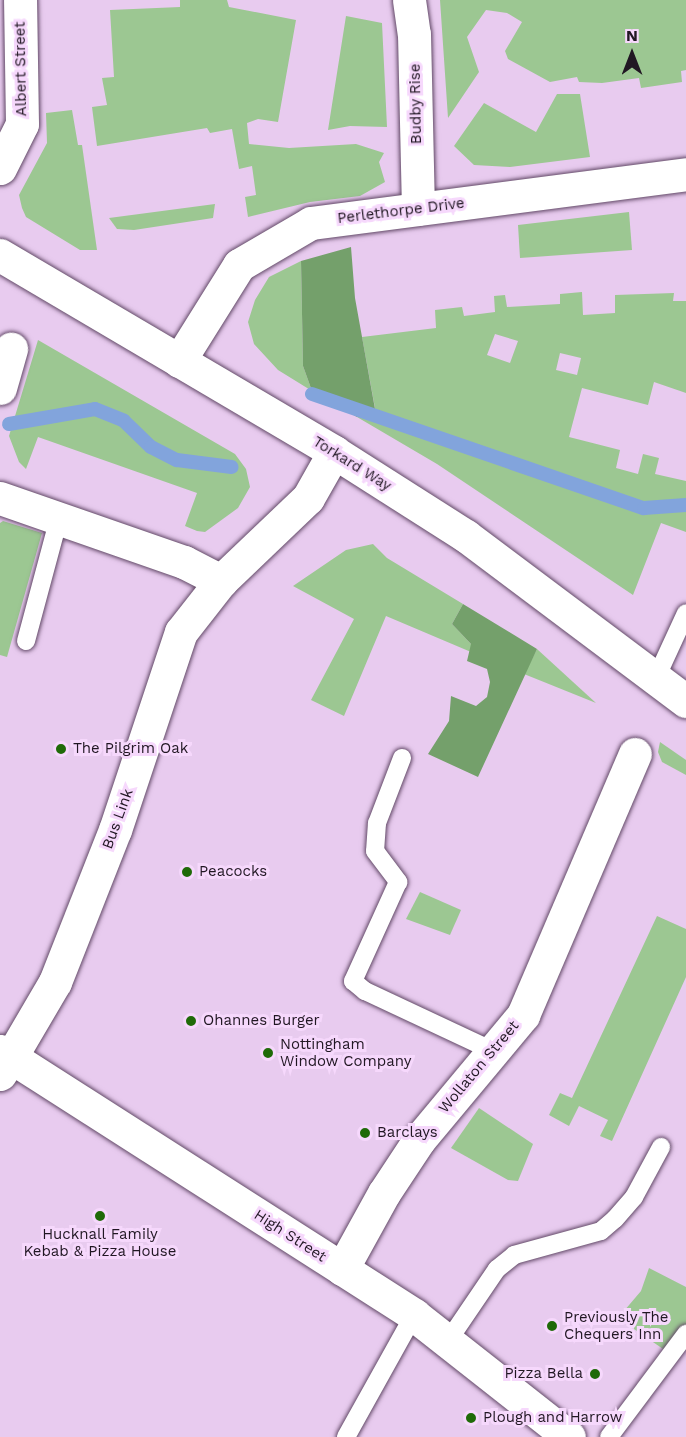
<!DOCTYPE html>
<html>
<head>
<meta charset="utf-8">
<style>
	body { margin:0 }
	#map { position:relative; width:686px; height:1437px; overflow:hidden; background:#e8cbef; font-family:"Work Sans",sans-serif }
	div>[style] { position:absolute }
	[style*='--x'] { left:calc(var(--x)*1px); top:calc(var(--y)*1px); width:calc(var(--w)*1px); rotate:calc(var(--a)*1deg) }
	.green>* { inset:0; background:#9cc792 }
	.forest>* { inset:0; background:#74a06b }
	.stream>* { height:14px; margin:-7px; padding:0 7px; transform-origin:7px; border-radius:7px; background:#82a4dc }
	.roads { filter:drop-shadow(0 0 2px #624967) drop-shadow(0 0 2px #624967) }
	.lane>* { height:18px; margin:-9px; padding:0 9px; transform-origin:9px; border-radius:9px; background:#fff }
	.street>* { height:33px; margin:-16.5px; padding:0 16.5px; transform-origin:16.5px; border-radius:16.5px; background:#fff }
	.secondary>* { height:33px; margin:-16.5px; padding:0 16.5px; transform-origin:16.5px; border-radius:16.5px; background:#fff }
	.dots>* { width:16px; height:16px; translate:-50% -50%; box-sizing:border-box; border:3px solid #f6d8fc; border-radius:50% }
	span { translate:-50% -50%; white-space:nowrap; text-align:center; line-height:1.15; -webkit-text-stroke:6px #f6d8fc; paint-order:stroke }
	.street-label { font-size:15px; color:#211723 }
	.poi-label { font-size:15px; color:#211723 }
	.left { translate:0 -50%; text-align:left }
	.right { translate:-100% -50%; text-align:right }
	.north { position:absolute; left:602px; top:24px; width:60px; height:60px; -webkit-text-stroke:4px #f6d8fc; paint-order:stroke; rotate:0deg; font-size:16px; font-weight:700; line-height:24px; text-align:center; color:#211723 }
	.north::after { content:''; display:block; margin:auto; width:21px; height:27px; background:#211723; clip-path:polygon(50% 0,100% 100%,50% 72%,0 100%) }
</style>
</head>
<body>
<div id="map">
	<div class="green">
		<div style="clip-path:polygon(180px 0,227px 0,229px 7px,296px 20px,278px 122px,258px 119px,247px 123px,249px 144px,289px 148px,356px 144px,384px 153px,379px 162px,385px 182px,360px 196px,310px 202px,248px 217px,245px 197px,256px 195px,252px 166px,239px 169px,232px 129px,210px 133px,207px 128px,97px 146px,92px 107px,107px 105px,102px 78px,114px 77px,110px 10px,180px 7px)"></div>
		<div style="clip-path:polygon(440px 0,686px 0,686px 70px,681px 71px,682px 82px,641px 88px,639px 78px,602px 83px,579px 82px,577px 77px,550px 82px,508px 59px,505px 51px,522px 22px,507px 13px,486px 10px,467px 37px,479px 72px,448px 118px)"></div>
		<div style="clip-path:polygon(346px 16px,382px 23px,387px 127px,350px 126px,328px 130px)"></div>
		<div style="clip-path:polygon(557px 94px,580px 94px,590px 157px,510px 167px,474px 165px,454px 146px,484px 103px,536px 132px)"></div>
		<div style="clip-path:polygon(72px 110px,78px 145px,82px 145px,97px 250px,80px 250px,26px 217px,22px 208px,19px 195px,47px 143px,46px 113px)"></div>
		<div style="clip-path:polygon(215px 204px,213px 218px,134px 230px,117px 229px,109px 218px)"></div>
		<div style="clip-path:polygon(629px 212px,632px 250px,520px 258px,518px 225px)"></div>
		<div style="clip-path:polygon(301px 261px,303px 366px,312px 391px,278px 370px,254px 344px,248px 322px,255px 300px,269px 277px)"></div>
		<div style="clip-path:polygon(evenodd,582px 292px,583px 315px,615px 313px,615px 295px,674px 293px,673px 301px,686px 301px,686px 393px,654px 382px,648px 405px,582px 388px,569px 437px,620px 450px,616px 468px,638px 474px,643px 454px,659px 458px,655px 474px,686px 481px,686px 532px,661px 523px,633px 595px,437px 464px,357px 417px,375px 408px,362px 337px,436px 328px,435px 310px,462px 307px,464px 316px,495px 312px,494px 296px,505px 295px,507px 307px,560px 304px,560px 294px,582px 292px,495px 334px,518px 341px,510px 363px,487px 355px,495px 334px,582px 292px,560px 353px,581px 358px,577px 375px,556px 370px,560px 353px)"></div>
		<div style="clip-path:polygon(38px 340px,235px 454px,246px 469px,250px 487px,238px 508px,205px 532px,197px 531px,185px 526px,197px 493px,38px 437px,26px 469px,19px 462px,9px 436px)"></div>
		<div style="clip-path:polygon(3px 521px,42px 533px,7px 657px,0 655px,0 523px)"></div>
		<div style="clip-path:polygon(373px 544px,387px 558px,463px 604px,452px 624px,471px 644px,471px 652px,386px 616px,344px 716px,311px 700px,354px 619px,293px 586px,346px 550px)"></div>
		<div style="clip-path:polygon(537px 649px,596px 703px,524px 674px)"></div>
		<div style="clip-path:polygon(660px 742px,686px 760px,686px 775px,662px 762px,658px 752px)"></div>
		<div style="clip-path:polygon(420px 892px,461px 910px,450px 935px,406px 919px)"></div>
		<div style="clip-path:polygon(657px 916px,686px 929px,686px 977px,612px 1141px,600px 1136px,608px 1120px,579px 1106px,569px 1126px,549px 1115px,560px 1093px,572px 1098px)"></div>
		<div style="clip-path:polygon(479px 1108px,533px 1144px,518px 1181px,508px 1180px,451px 1148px)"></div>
		<div style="clip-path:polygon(649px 1268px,686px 1287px,686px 1326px,666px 1351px,618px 1318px,641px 1291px)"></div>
	</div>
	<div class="forest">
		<div style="clip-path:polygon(351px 247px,355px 298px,375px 409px,357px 417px,312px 391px,303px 366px,301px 261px)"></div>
		<div style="clip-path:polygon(463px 604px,537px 649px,478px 777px,428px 754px,449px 721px,451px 696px,476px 706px,487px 697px,490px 682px,487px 669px,467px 661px,471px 644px,452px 624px)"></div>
	</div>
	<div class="stream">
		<div style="--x:312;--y:394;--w:351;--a:19"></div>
		<div style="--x:644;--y:508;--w:42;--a:-4.1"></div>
		<div style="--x:9;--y:424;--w:87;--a:-9.9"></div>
		<div style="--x:95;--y:409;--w:31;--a:22"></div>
		<div style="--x:124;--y:421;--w:37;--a:44"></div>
		<div style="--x:151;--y:447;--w:29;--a:27"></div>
		<div style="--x:177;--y:460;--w:55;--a:7.3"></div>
	</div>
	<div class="roads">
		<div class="lane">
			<div style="--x:26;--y:641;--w:127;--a:-75"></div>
			<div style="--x:657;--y:676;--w:69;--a:-65.3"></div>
			<div style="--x:402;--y:758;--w:70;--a:111"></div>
			<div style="--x:377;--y:823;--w:28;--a:94"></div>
			<div style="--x:375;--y:851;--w:39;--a:53"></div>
			<div style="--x:398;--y:882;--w:109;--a:114.4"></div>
			<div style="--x:353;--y:981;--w:16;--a:40"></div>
			<div style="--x:365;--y:991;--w:141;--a:25.1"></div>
			<div style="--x:448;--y:1341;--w:87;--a:-55.8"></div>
			<div style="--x:497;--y:1269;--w:22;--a:-39"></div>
			<div style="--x:514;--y:1255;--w:90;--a:-15.4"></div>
			<div style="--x:601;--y:1231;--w:18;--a:-41"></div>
			<div style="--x:615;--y:1219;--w:29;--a:-49"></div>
			<div style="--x:634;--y:1197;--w:57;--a:-61.6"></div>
			<div style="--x:346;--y:1437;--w:140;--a:-60.9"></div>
			<div style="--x:609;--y:1437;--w:129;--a:-53.2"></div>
		</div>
		<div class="street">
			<div style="--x:409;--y:0;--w:34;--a:82"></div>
			<div style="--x:414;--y:34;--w:175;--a:88.7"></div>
			<div style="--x:0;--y:168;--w:49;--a:-63.4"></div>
			<div style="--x:22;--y:124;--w:124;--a:-90.9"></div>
			<div style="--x:179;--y:361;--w:113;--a:-58"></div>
			<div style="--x:239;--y:265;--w:83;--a:-30.3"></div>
			<div style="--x:311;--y:223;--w:378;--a:-7.4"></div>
			<div style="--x:0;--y:388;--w:41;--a:-74.2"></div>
			<div style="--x:0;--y:498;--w:195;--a:19.2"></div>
			<div style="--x:184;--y:562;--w:42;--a:27.2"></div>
			<div style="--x:0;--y:1051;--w:13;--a:29"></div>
			<div style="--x:11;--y:1057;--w:87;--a:-59.6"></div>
			<div style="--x:55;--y:982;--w:163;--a:-68.5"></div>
			<div style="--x:115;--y:830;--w:209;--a:-71.6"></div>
			<div style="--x:181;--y:632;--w:65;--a:-51.9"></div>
			<div style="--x:221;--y:581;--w:120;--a:-43.7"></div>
			<div style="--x:308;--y:498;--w:53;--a:-60.5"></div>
			<div style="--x:342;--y:1269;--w:87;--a:-61.1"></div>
			<div style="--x:384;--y:1193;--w:64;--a:-56.6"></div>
			<div style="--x:419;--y:1140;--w:163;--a:-50.2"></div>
			<div style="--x:523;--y:1015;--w:284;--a:-66.8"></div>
		</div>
		<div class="secondary">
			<div style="--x:0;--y:255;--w:388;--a:30.5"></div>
			<div style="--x:334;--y:452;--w:156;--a:32.5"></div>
			<div style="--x:466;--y:536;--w:275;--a:36.9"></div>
			<div style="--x:0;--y:1074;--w:20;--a:-57"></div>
			<div style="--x:11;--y:1057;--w:479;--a:32.6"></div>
			<div style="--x:414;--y:1315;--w:197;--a:38.2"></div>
		</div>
	</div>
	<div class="dots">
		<div style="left:61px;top:749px;background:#1f6a08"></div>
		<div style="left:187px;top:872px;background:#1f6a08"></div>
		<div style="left:191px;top:1021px;background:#1f6a08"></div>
		<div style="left:268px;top:1053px;background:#1f6a08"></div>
		<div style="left:365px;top:1133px;background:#1f6a08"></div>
		<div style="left:100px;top:1216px;background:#1f6a08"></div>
		<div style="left:552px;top:1326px;background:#1f6a08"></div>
		<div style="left:595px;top:1374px;background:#1f6a08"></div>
		<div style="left:471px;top:1418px;background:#1f6a08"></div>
	</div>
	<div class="street-label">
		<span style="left:21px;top:69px;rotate:-91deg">Albert Street</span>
		<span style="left:416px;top:104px;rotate:-91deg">Budby Rise</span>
		<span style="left:401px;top:211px;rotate:-7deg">Perlethorpe Drive</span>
		<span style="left:352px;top:464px;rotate:32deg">Torkard Way</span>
		<span style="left:118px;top:819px;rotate:-70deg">Bus Link</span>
		<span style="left:479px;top:1067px;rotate:-50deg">Wollaton Street</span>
		<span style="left:290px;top:1236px;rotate:33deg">High Street</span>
	</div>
	<div class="poi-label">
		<span class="left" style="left:73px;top:749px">The Pilgrim Oak</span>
		<span class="left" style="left:199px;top:872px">Peacocks</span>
		<span class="left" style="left:203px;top:1021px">Ohannes Burger</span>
		<span class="left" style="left:280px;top:1053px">Nottingham<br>Window Company</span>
		<span class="left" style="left:377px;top:1133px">Barclays</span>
		<span style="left:100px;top:1243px">Hucknall Family<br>Kebab &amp; Pizza House</span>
		<span class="left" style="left:564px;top:1326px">Previously The<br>Chequers Inn</span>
		<span class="right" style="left:583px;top:1374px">Pizza Bella</span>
		<span class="left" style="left:483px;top:1418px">Plough and Harrow</span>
	</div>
	<div class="north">N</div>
</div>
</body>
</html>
